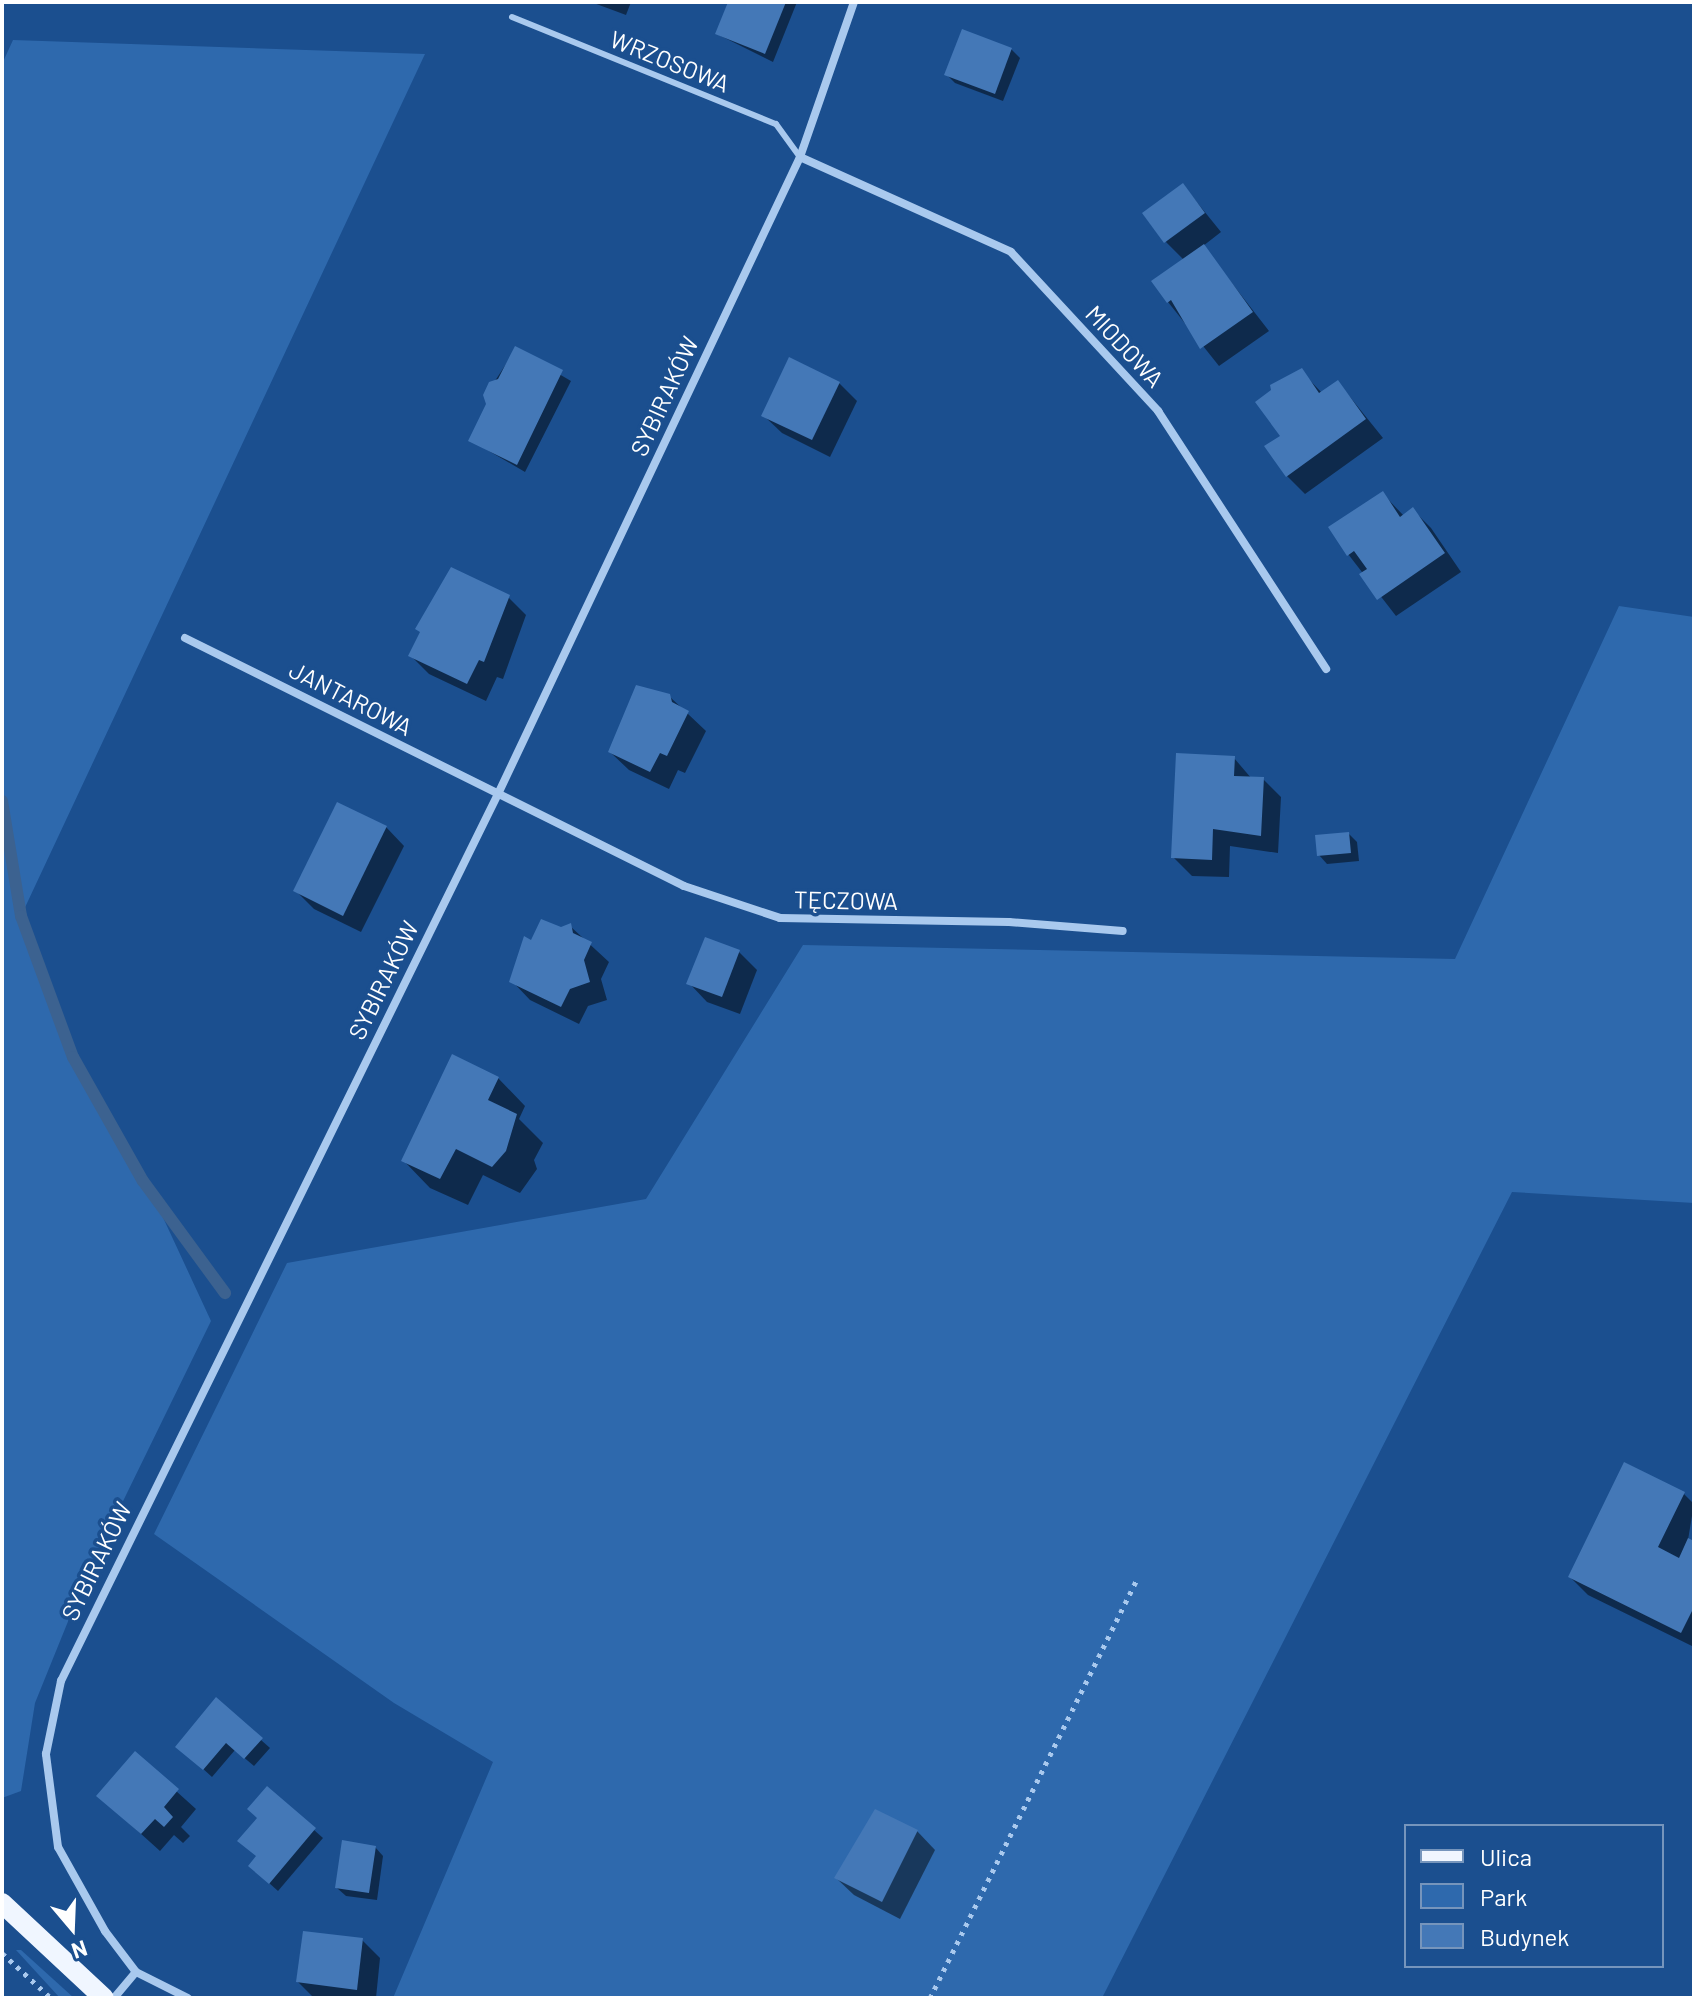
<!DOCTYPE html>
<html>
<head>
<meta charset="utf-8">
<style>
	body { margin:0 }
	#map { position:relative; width:1696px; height:2000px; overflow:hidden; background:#1b4f8f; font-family:Barlow,sans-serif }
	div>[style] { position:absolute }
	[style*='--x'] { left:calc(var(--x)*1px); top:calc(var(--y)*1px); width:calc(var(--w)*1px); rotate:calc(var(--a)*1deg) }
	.green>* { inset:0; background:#2e69ad }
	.shadow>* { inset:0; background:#0007 }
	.stream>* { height:12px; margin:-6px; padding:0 6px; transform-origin:6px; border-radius:6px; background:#3c6290 }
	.building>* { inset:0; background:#4478b7 }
	.path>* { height:5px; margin-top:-2.5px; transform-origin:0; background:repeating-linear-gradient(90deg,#a9c9ee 0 4px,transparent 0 10px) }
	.service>* { height:6px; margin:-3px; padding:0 3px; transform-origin:3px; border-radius:3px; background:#a9c9ee }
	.minor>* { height:8px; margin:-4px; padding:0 4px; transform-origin:4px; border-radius:4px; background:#a9c9ee }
	.primary>* { height:20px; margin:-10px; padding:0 10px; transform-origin:10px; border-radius:10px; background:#f0f6ff }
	span { translate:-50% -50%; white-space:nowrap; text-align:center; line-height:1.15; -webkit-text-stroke:7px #1b4f8f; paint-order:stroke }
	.street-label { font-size:24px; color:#fff }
	.frame { position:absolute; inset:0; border:4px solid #fff; pointer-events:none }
	.legend { position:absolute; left:1404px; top:1824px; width:260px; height:144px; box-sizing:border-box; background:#1b4f8f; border:2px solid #7695bc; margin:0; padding:10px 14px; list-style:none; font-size:24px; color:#fff }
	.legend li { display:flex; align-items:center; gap:16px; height:40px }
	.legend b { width:40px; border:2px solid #7695bc }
	.north { position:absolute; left:32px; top:1888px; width:80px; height:80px; -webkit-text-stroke:6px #1b4f8f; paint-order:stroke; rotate:161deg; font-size:22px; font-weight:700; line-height:32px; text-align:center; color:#fff }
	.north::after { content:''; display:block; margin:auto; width:28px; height:36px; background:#fff; clip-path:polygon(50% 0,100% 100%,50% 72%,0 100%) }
</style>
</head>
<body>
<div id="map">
	<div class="green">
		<div style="clip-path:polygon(13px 40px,425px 54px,21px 916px,73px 1057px,160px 1211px,211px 1321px,86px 1577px,35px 1703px,21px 1791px,2px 1798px,2px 64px)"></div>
		<div style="clip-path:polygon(1619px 606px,1694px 617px,1694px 1203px,1512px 1192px,1102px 1998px,393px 1998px,493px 1762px,394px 1703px,154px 1534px,287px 1263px,646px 1199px,803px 945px,1455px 959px)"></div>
		<div style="clip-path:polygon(16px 1950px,21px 1950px,74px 1998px,60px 1998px)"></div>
	</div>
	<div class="shadow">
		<div style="clip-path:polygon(591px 2px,631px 2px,626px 15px)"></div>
		<div style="clip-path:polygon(730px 2px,797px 2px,773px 62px,717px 34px)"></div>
		<div style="clip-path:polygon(1011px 49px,1020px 58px,1003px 101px,955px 83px,947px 75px)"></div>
		<div style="clip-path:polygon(1183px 185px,1221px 232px,1203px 246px,1269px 331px,1219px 366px,1168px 302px,1184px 260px,1166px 242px)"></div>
		<div style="clip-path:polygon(516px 349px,571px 381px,525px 472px,470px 440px,488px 404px,485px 396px)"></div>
		<div style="clip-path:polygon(1301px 371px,1322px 393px,1338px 382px,1383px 438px,1305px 494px,1287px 476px,1274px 391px)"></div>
		<div style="clip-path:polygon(839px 383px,857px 401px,830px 457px,782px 433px,763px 415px)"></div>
		<div style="clip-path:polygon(1382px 493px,1404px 516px,1413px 510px,1431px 528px,1461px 572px,1396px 616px,1348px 554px)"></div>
		<div style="clip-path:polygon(508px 597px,526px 615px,503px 679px,497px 677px,486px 701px,429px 674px,411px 656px)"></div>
		<div style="clip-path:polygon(669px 696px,706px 731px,685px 773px,678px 770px,669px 789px,629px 770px,610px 752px)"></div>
		<div style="clip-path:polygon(1234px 758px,1252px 779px,1263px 779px,1281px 797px,1278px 853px,1230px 846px,1229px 877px,1192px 876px,1173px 857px)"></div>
		<div style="clip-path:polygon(386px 827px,404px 846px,361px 932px,314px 909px,296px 891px)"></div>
		<div style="clip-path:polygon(1349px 834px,1357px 842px,1359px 861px,1327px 864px,1319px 855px)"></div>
		<div style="clip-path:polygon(570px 926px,609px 962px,601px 979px,607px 1000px,588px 1006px,579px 1024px,530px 1000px,512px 981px,532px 942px)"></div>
		<div style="clip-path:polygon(706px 939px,739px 952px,757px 970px,740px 1014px,707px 1002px,689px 983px)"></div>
		<div style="clip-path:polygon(498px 1078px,525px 1106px,519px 1119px,543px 1143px,534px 1160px,537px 1169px,520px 1193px,483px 1175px,468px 1205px,430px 1188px,403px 1160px)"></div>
		<div style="clip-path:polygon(1684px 1494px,1694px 1504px,1688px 1540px,1694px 1543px,1694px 1647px,1588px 1595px,1570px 1577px)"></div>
		<div style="clip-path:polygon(261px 1740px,270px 1748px,254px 1766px,235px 1750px,212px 1777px,178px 1746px)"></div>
		<div style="clip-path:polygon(135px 1754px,196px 1809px,181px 1827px,190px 1836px,183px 1843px,174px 1835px,160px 1851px,99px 1796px)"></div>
		<div style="clip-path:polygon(267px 1788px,323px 1838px,278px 1891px,259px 1874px)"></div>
		<div style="clip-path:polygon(917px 1831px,935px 1850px,900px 1919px,854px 1895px,836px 1878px)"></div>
		<div style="clip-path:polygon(375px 1847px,383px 1856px,377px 1900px,346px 1896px,337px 1888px)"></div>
		<div style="clip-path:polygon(362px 1940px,380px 1958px,376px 1998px,314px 1998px,298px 1982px)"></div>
	</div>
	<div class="stream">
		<div style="--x:2;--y:801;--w:117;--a:80.6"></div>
		<div style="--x:21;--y:916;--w:150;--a:69.8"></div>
		<div style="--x:73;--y:1057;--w:142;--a:60.6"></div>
		<div style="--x:143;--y:1181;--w:139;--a:53.8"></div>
	</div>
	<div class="building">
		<div style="clip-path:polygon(728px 2px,786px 2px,765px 54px,715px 34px)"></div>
		<div style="clip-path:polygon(962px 29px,1012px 48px,995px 94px,944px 75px)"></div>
		<div style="clip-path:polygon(1183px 183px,1205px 213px,1164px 243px,1142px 213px)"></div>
		<div style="clip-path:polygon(1204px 244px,1253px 312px,1200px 349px,1171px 300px,1167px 303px,1151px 281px)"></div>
		<div style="clip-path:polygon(515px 346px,563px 370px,517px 465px,468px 441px,486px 404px,483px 395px,489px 382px,498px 379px)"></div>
		<div style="clip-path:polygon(789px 357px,840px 382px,812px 440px,761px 416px)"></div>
		<div style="clip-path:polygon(1302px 368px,1319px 393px,1338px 380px,1366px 419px,1286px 477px,1264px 446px,1280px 436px,1255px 402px,1271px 390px,1270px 385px)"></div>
		<div style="clip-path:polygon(1383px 491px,1400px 517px,1413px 507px,1445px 553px,1377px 600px,1359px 574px,1367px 569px,1354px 551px,1347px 556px,1328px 527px)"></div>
		<div style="clip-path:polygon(451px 567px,510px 595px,484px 662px,479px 660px,467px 684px,408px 656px,420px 632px,415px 629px)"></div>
		<div style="clip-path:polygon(636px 685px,670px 694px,672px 702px,689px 711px,667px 756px,660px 753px,650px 772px,608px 752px)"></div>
		<div style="clip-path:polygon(1176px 753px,1235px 756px,1234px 776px,1264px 777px,1261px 836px,1213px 829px,1212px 860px,1171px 858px)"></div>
		<div style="clip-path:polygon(337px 802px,387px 826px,343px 916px,293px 891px)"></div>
		<div style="clip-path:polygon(1349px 832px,1351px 853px,1317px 856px,1315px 835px)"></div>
		<div style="clip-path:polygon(541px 919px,561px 927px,571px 923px,573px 933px,592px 942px,584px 960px,590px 982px,570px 989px,561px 1007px,509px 982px,524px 936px,531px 940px)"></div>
		<div style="clip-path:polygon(705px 937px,740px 950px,722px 997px,686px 984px)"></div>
		<div style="clip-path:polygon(452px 1054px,499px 1077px,488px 1100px,517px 1114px,506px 1151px,492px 1167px,456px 1149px,440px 1179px,401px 1161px)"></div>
		<div style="clip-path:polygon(1624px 1462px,1685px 1492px,1658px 1547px,1679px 1558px,1688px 1538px,1694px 1541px,1694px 1607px,1681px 1633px,1568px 1577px)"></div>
		<div style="clip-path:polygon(216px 1697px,263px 1738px,244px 1759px,226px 1743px,203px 1770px,175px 1747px)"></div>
		<div style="clip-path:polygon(135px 1751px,179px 1789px,164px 1807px,173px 1817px,164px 1827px,155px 1819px,141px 1834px,96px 1796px)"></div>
		<div style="clip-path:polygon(267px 1786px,316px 1828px,269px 1884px,248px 1866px,256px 1856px,237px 1841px,257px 1818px,247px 1809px)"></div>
		<div style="clip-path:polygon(875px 1809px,918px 1830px,882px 1902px,834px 1878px)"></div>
		<div style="clip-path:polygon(342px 1840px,376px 1846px,369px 1893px,335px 1888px)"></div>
		<div style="clip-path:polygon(303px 1931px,363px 1938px,357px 1990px,296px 1982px)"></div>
	</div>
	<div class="path">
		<div style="--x:2;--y:1953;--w:67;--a:42.6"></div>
		<div style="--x:930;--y:1998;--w:467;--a:-63.7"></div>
	</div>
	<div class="service">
		<div style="--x:512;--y:17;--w:285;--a:22.1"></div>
		<div style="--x:776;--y:124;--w:41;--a:54"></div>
	</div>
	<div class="minor">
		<div style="--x:800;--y:157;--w:231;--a:24.2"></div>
		<div style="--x:1011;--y:252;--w:217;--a:47.2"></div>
		<div style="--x:1158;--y:411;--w:308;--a:56.9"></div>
		<div style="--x:185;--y:638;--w:557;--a:26.43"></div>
		<div style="--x:684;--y:886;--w:101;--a:18.4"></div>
		<div style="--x:780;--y:918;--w:229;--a:1"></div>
		<div style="--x:1009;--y:922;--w:114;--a:4.5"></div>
		<div style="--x:136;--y:1972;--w:51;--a:-127.1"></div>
		<div style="--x:105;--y:1931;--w:96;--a:-119.2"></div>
		<div style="--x:58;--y:1847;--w:94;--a:-97.4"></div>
		<div style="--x:46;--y:1754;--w:75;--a:-78.4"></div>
		<div style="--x:61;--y:1681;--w:989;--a:-63.77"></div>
		<div style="--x:498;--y:794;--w:705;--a:-64.63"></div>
		<div style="--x:800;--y:157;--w:164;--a:-70.8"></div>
		<div style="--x:114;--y:1998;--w:34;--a:-50"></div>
		<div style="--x:136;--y:1972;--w:58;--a:26.6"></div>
	</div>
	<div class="primary">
		<div style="--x:2;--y:1903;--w:139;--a:43"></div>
	</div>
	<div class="street-label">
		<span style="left:670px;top:61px;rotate:22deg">WRZOSOWA</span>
		<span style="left:1125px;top:346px;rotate:47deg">MIODOWA</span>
		<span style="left:664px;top:396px;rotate:-65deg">SYBIRAKÓW</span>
		<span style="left:351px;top:698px;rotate:27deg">JANTAROWA</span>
		<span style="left:846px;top:900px;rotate:1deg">TĘCZOWA</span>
		<span style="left:383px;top:980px;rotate:-64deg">SYBIRAKÓW</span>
		<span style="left:96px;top:1561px;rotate:-64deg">SYBIRAKÓW</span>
	</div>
	<div class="frame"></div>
	<ul class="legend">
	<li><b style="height:10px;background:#f0f6ff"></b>Ulica</li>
	<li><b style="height:22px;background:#2e69ad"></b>Park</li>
	<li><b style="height:22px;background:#4478b7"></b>Budynek</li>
	</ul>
	<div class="north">N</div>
</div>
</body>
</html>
